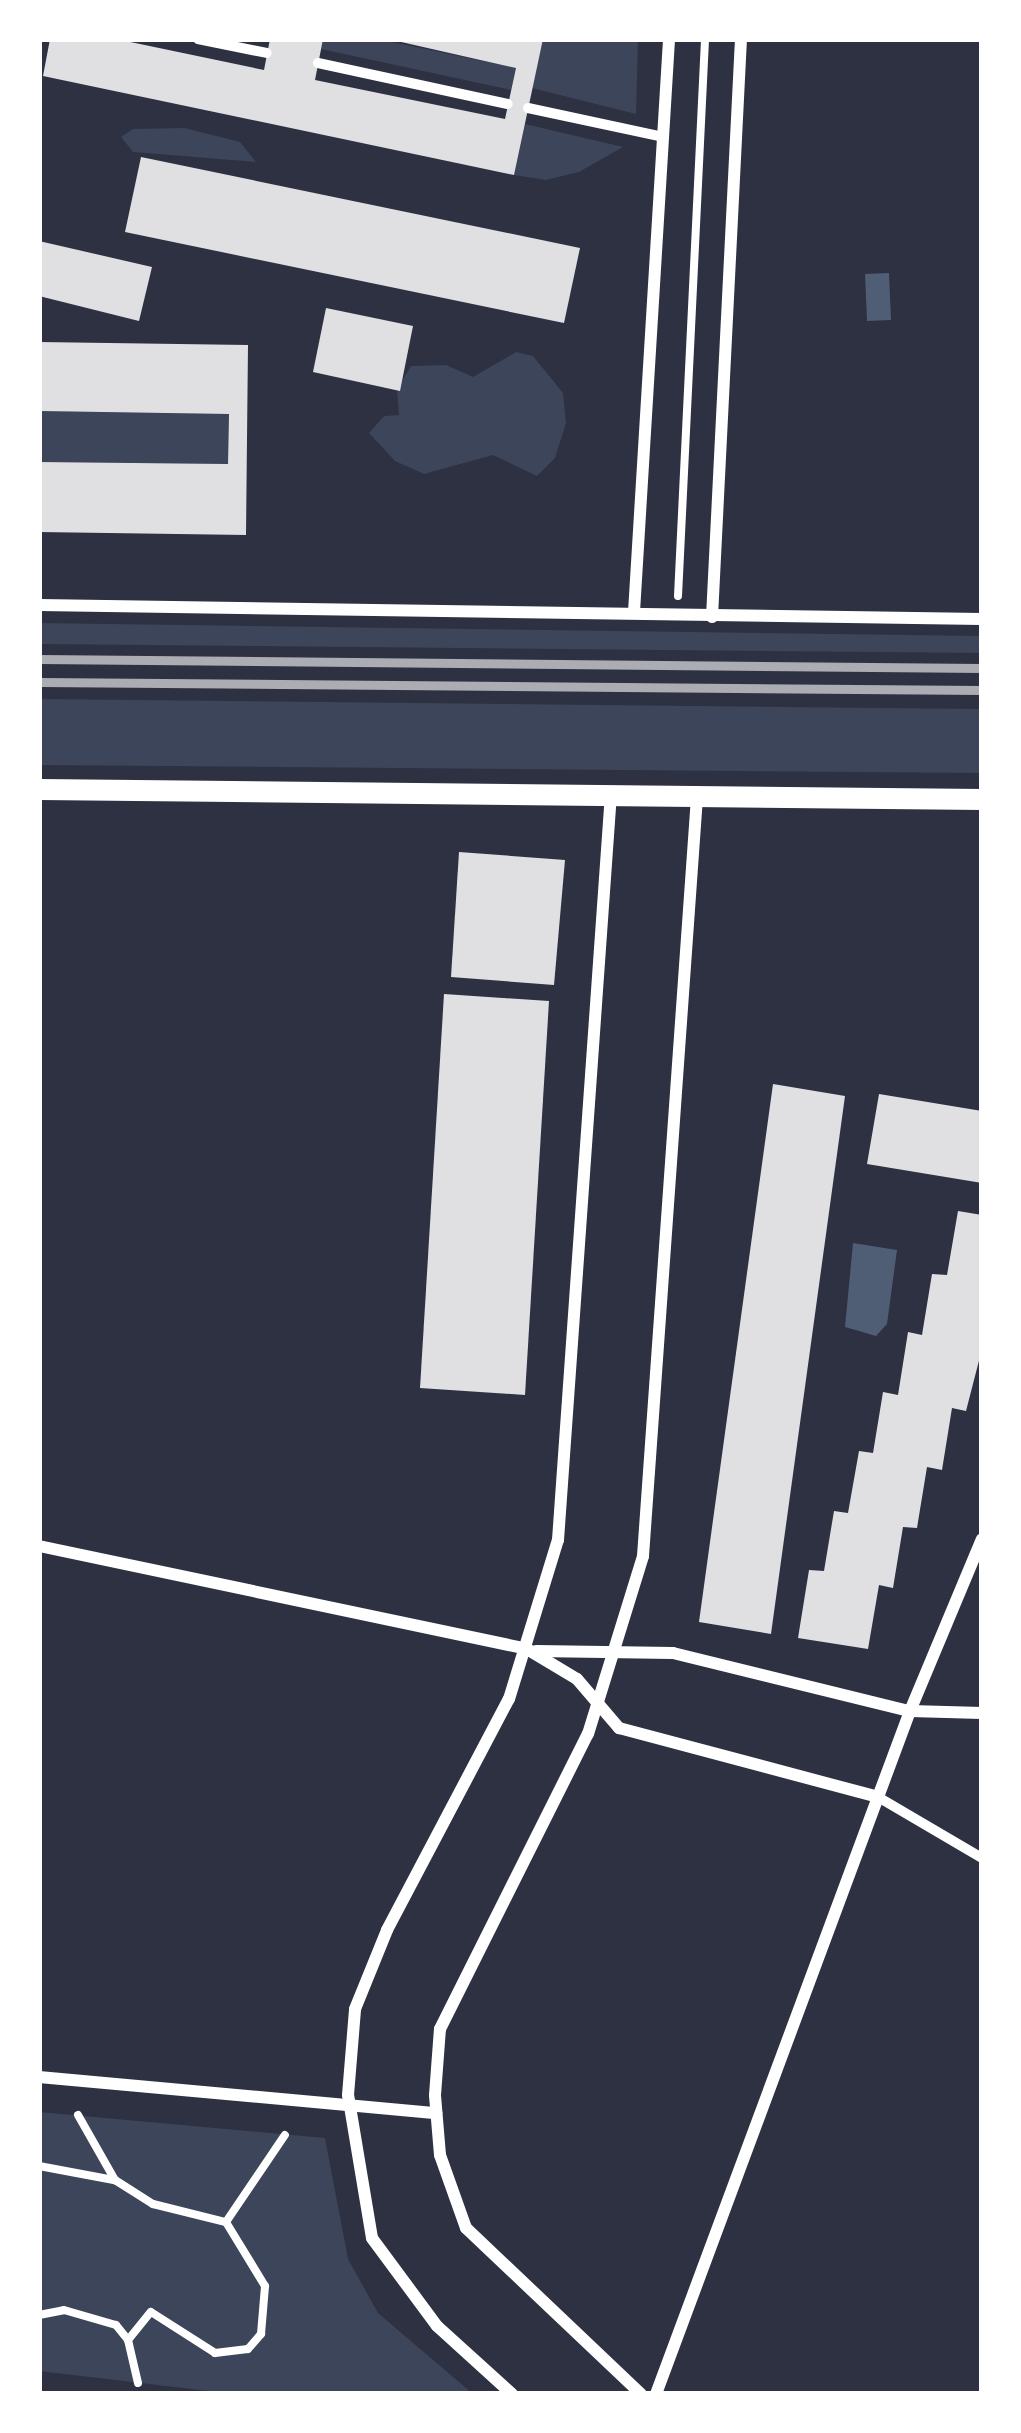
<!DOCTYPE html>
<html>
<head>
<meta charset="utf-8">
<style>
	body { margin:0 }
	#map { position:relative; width:1021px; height:2433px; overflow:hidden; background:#2d3142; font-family:Poppins,sans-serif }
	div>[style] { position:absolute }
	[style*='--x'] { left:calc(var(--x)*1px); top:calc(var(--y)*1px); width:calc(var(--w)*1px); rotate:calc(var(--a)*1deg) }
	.green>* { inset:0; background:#3c4559 }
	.water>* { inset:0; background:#4f5d75 }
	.building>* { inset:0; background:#e0e0e3 }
	.path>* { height:8px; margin:-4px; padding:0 4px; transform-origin:4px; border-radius:4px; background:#fff }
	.pedestrian>* { height:10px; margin:-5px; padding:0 5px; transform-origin:5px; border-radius:5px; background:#fff }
	.minor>* { height:12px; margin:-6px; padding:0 6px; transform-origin:6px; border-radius:6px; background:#fff }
	.tertiary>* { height:21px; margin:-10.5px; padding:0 10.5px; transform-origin:10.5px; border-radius:10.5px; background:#fff }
	.rail>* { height:9px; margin:-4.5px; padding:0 4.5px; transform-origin:4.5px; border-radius:4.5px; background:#abadb3 }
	span { translate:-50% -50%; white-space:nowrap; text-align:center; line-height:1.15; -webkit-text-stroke:12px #fff; paint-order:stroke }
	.frame { position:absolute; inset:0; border:42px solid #fff; pointer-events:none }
</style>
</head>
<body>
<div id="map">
	<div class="green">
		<div style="clip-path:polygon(323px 39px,378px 39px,516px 68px,511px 90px,321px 49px)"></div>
		<div style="clip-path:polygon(543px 39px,638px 39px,636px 114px,532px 88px)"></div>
		<div style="clip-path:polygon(525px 124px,623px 147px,579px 172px,546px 180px,514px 175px)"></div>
		<div style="clip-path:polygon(185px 128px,240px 142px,256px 162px,133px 152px,121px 137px,133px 129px)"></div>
		<div style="clip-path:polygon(516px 352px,533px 356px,563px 393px,566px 423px,555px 458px,537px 476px,493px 455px,424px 474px,395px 461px,369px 433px,384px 416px,399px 415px,397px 389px,411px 366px,446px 365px,473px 377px)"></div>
		<div style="clip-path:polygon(39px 411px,229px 414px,228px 464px,39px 462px)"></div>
		<div style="clip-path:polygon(39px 623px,982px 636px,982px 653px,39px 644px)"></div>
		<div style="clip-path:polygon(39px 699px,982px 709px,982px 773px,39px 765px)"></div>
		<div style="clip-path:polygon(39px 2112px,325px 2138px,348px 2259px,378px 2313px,473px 2394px,234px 2394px,39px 2371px)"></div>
	</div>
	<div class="water">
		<div style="clip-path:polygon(889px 273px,891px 320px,867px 321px,865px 274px)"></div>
		<div style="clip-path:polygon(853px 1243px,897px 1250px,887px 1324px,876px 1336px,845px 1327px)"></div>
	</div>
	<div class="building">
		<div style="clip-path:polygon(50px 39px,116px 39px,264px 70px,270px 39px,323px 39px,315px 80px,505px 119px,516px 68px,388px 39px,543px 39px,514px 175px,43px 76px)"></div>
		<div style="clip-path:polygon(141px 157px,580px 248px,564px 323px,125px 232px)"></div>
		<div style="clip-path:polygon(39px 241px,152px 267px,139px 321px,39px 296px)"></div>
		<div style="clip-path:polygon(326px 308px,413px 326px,400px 391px,313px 372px)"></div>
		<div style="clip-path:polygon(39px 342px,248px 345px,246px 535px,39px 532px,39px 462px,228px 464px,229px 414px,39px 411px)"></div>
		<div style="clip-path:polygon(459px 852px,565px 860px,554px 985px,451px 977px)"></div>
		<div style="clip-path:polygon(444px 994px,549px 1001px,525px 1395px,420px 1388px)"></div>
		<div style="clip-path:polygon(773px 1084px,845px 1096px,771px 1634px,699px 1622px)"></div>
		<div style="clip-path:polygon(879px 1094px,982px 1111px,982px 1183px,867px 1164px)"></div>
		<div style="clip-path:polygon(958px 1211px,982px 1215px,982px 1349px,966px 1411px,952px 1408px,942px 1470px,927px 1467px,917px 1528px,903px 1527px,893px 1588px,879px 1585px,868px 1649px,798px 1638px,809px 1570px,824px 1571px,834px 1511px,848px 1513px,859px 1451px,873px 1453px,883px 1392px,898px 1395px,908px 1332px,922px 1335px,932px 1274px,947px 1275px)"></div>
	</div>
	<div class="path">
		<div style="--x:678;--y:596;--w:558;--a:-87.22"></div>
		<div style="--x:78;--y:2115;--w:75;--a:60.4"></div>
		<div style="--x:115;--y:2180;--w:45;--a:32.3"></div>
		<div style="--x:153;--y:2204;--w:75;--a:13.9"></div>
		<div style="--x:39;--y:2166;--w:76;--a:10.6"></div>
		<div style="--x:39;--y:2315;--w:25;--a:-11"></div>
		<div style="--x:64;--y:2310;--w:54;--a:16.1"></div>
		<div style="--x:116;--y:2325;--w:19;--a:51"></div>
		<div style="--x:138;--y:2383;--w:44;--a:-103.1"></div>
		<div style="--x:128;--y:2340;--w:36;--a:-51"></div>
		<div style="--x:151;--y:2312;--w:76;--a:32.6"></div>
		<div style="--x:215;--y:2353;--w:33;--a:-7"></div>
		<div style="--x:248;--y:2349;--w:20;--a:-49"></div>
		<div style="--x:261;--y:2334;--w:48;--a:-85.2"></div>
		<div style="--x:265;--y:2286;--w:75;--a:-121.4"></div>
		<div style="--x:226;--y:2222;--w:105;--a:-55.9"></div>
	</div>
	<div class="pedestrian">
		<div style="--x:198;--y:39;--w:70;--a:11.5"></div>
		<div style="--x:318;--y:63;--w:194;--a:12.2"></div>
		<div style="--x:528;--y:108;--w:138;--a:12.1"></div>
		<div style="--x:878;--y:1797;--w:121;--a:30.4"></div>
	</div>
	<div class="minor">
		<div style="--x:39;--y:605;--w:943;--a:0.85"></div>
		<div style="--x:634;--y:612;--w:574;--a:-86.5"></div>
		<div style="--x:712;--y:617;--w:579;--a:-87.13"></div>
		<div style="--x:39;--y:1546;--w:499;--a:11.9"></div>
		<div style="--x:527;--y:1649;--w:58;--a:31"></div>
		<div style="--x:577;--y:1679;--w:65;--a:49.4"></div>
		<div style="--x:619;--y:1728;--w:268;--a:14.9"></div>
		<div style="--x:536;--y:1651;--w:137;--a:0.8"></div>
		<div style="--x:673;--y:1653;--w:244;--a:13.8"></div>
		<div style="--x:910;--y:1711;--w:72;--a:1.6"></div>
		<div style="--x:39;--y:2077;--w:399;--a:5.2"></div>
		<div style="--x:512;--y:2394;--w:101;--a:-137.8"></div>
		<div style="--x:437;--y:2326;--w:109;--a:-126.5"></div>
		<div style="--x:372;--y:2238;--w:145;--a:-99.5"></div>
		<div style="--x:348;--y:2095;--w:86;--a:-85.3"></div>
		<div style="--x:355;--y:2009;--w:85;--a:-67.9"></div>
		<div style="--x:387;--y:1930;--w:261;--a:-62.2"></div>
		<div style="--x:509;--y:1699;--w:166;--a:-72.9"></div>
		<div style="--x:558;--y:1540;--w:748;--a:-85.94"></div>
		<div style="--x:641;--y:2394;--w:241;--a:-136.5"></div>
		<div style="--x:466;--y:2228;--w:77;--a:-109.6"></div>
		<div style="--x:440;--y:2155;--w:60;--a:-94.8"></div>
		<div style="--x:435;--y:2095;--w:66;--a:-85.7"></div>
		<div style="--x:440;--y:2029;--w:330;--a:-63.4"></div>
		<div style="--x:588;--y:1734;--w:186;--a:-72.8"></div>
		<div style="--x:643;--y:1556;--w:761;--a:-85.93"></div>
		<div style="--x:656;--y:2394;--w:729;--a:-69.6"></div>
		<div style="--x:910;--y:1711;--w:186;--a:-67.3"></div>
	</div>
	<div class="tertiary">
		<div style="--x:39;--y:789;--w:943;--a:0.61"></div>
	</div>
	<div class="rail">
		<div style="--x:39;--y:659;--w:943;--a:0.55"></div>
		<div style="--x:39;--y:682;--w:943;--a:0.49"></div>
	</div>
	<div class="frame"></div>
</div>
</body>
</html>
